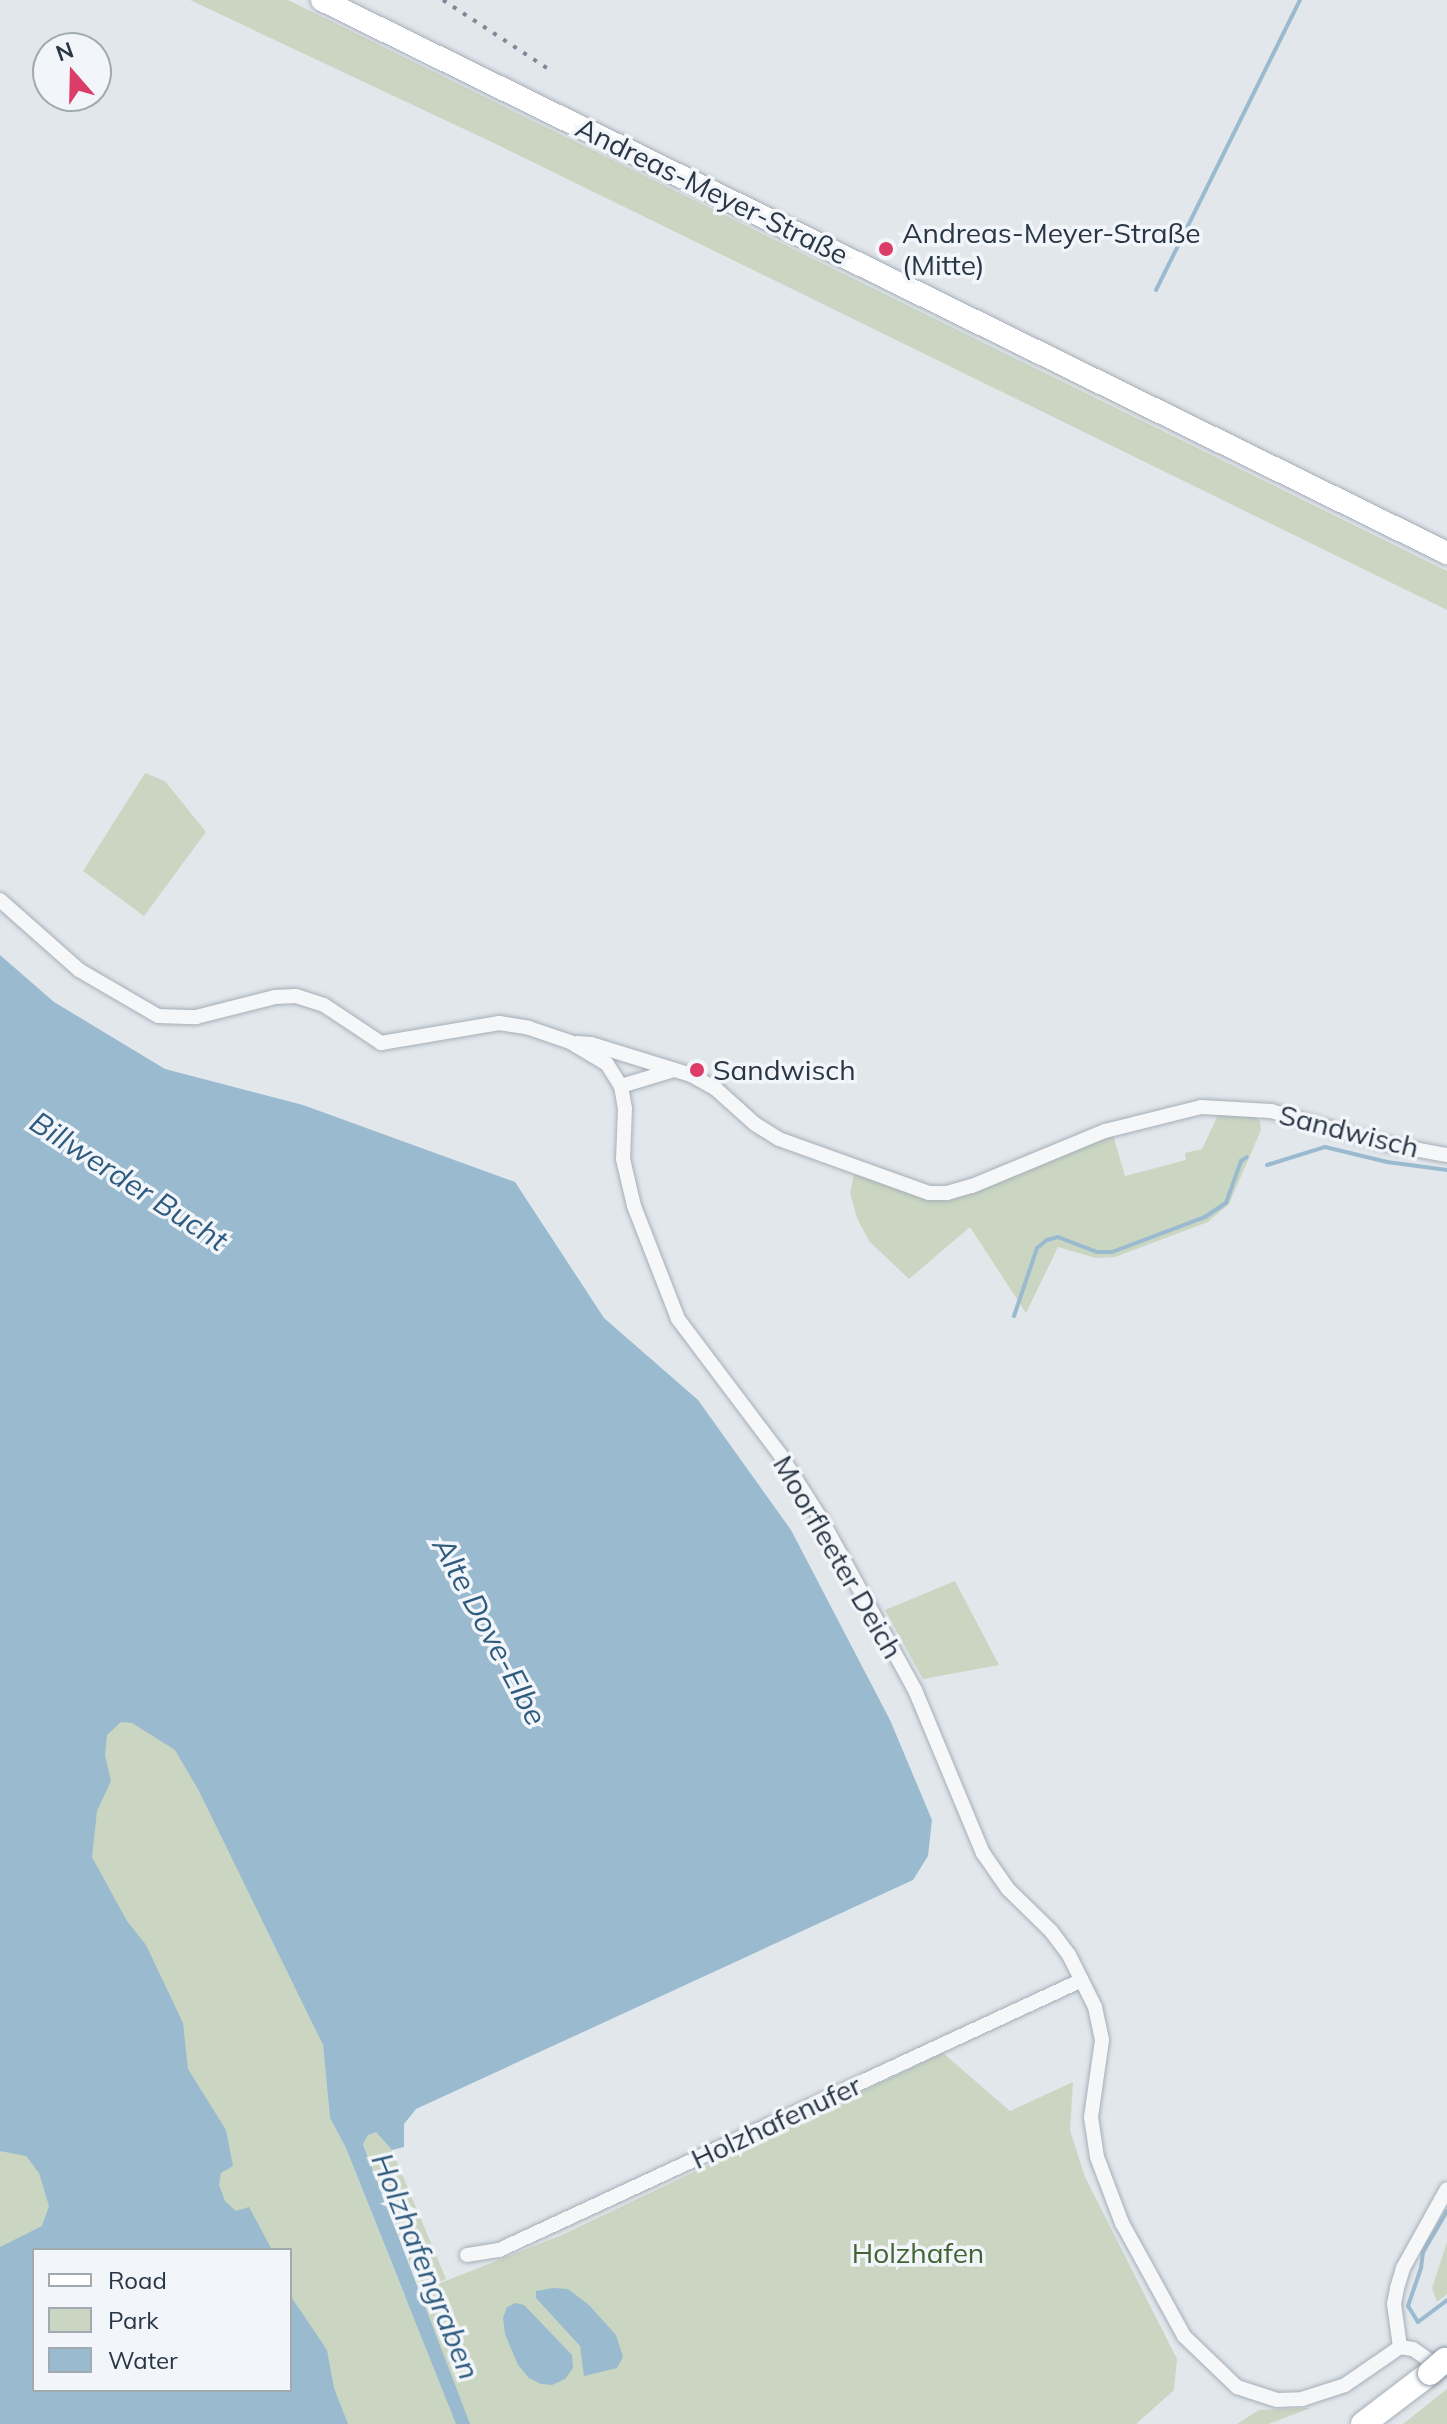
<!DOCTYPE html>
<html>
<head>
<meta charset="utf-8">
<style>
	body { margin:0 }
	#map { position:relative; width:1447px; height:2424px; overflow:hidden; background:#e2e7ec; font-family:Mulish,sans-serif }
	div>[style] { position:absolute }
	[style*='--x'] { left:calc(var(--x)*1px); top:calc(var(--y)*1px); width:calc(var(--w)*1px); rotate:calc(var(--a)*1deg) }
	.green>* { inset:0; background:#cad6c2 }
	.water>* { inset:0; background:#9abacf }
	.stream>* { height:4px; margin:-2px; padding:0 2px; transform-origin:2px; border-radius:2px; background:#9abacf }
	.roads { filter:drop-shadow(0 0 2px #a6aeb7) drop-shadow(0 0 2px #a6aeb7) }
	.minor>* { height:14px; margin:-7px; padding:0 7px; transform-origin:7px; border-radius:7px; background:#f5f7f9 }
	.primary>* { height:22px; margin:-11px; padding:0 11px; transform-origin:11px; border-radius:11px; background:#fff }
	.motorway>* { height:24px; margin:-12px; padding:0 12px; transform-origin:12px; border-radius:12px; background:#fff }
	.rail>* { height:4px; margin-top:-2px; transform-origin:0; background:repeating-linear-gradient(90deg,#7a8897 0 4px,transparent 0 12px) }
	.bridges { filter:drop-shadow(0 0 2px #8896a4) drop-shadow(0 0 2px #8896a4) }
	.motorway-bridge>* { height:24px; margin:-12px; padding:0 12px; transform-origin:12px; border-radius:12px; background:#fff }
	.dots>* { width:22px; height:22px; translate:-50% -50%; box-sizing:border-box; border:4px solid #f2f5f9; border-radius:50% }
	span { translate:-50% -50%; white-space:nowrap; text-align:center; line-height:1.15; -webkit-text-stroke:7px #f2f5f9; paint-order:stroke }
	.street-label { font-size:28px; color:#283645 }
	.poi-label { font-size:28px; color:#283645 }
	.left { translate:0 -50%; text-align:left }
	.park-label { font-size:28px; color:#426334 }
	.water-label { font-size:30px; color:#2e5b7e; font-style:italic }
	.legend { position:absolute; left:32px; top:2248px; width:260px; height:144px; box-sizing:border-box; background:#f2f5f9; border:2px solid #a1a9b1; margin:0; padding:10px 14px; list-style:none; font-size:24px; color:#283645 }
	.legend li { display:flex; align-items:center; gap:16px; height:40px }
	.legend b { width:40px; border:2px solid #a1a9b1 }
	.north { position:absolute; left:32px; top:32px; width:80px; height:80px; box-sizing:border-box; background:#f2f5f9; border:2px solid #a1a9b1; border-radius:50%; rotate:340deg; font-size:22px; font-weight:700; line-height:32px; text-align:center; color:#283645 }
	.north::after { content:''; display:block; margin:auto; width:28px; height:36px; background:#dc3c68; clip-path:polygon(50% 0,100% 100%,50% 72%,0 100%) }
</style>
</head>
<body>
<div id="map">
	<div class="green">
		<div style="clip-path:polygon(190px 0,288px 0,1447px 571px,1447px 610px,498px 145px)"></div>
		<div style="clip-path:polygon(145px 773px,165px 781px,206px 832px,144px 916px,83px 871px)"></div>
		<div style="clip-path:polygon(1219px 1113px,1253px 1115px,1260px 1121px,1261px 1130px,1229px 1204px,1208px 1222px,1115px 1257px,1096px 1258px,1058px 1247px,1026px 1313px,970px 1227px,909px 1279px,869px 1241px,857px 1218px,850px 1193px,854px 1174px,911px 1194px,948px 1201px,1113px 1135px,1125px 1176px,1186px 1160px,1185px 1153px,1202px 1149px)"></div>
		<div style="clip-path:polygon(evenodd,0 1194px,162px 1698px,323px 2045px,330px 2118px,346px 2148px,405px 2297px,562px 2235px,943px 2053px,1010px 2111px,1073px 2082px,1070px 2130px,1085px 2177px,1177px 2359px,1174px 2390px,1136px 2424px,0 2424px,0 1194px,34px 2250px,290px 2250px,290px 2390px,34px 2390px,34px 2250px)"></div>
		<div style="clip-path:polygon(955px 1581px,999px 1665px,923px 1679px,885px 1610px)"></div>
		<div style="clip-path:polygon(376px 2132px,392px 2150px,446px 2279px,420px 2289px,363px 2143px,368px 2134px)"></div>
		<div style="clip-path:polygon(1447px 2242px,1447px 2294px,1437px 2302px,1432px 2288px)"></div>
		<div style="clip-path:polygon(1447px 2389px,1447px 2424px,1403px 2424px)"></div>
		<div style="clip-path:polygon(1310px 2408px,1269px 2424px,1237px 2424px,1259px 2410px)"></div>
	</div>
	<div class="water">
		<div style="clip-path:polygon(0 955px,54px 1002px,165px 1069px,303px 1105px,515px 1182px,604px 1318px,698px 1400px,791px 1530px,890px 1720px,932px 1820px,928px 1856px,913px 1880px,416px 2109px,404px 2124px,404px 2147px,392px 2150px,376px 2132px,368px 2135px,363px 2144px,470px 2424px,456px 2424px,346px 2148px,330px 2118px,323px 2045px,199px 1791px,175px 1750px,132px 1723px,121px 1722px,107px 1735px,105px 1755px,111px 1781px,97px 1811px,92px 1857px,127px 1921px,146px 1945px,183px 2023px,188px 2069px,226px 2130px,233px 2166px,221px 2173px,219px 2185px,225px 2201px,236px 2211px,249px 2207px,272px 2250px,34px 2250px,34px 2390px,290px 2390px,290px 2295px,327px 2350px,334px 2388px,348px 2424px,0 2424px,0 2247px,42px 2226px,49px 2206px,39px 2173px,26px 2156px,0 2151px)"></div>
		<div style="clip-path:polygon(553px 2288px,568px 2289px,589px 2305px,616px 2335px,623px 2357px,617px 2368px,584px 2376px,580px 2346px,536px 2298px,536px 2291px)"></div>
		<div style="clip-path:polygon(516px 2303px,524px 2305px,572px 2355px,573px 2368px,565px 2379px,552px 2385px,541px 2384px,529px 2378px,518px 2365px,505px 2334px,503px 2318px,507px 2307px)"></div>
	</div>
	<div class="stream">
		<div style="--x:1156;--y:290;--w:324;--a:-63.6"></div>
		<div style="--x:1267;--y:1165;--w:61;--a:-17.2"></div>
		<div style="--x:1325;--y:1147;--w:64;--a:13.6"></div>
		<div style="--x:1387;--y:1162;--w:61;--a:7.6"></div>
		<div style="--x:1014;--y:1316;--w:72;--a:-71.3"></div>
		<div style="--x:1037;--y:1248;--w:13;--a:-39"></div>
		<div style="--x:1047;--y:1240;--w:11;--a:-15"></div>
		<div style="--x:1058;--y:1237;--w:42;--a:21"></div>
		<div style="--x:1097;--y:1252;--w:15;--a:0"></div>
		<div style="--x:1112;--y:1252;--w:99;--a:-20.6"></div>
		<div style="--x:1205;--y:1217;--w:25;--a:-34"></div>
		<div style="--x:1226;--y:1203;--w:45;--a:-70.3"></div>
		<div style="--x:1241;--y:1161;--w:7;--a:-34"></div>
		<div style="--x:1447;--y:2211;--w:48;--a:120.3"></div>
		<div style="--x:1423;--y:2252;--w:16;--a:97"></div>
		<div style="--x:1421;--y:2268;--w:40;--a:108.9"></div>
		<div style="--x:1408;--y:2306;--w:19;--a:58"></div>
		<div style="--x:1418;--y:2322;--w:36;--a:-37"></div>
	</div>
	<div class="roads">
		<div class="minor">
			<div style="--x:0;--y:900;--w:106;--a:41.5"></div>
			<div style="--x:79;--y:970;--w:91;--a:30.2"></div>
			<div style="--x:158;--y:1016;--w:38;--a:2"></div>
			<div style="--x:196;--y:1017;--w:81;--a:-14.2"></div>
			<div style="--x:275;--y:997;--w:21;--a:-3"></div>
			<div style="--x:296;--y:996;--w:29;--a:18"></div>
			<div style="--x:324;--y:1005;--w:69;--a:33.7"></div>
			<div style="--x:381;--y:1043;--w:120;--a:-9.6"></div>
			<div style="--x:499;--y:1023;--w:30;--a:9"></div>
			<div style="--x:529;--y:1028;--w:43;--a:18.9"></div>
			<div style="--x:570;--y:1042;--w:43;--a:30.7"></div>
			<div style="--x:607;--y:1064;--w:26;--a:58"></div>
			<div style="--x:621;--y:1086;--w:22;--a:80"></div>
			<div style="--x:625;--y:1108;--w:51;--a:92.2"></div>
			<div style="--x:623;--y:1159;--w:48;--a:76.8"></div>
			<div style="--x:634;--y:1206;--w:121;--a:68.7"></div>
			<div style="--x:678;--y:1319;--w:168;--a:53"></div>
			<div style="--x:779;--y:1453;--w:78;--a:57.5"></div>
			<div style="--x:821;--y:1519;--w:195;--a:61.2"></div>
			<div style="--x:915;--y:1690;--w:177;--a:67.4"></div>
			<div style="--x:983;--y:1853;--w:44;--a:55.2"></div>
			<div style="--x:1008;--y:1889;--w:60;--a:44.3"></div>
			<div style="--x:1051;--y:1931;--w:30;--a:53"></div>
			<div style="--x:1069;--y:1955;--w:58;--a:63.4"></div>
			<div style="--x:1095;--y:2007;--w:34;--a:78"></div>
			<div style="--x:1102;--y:2040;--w:78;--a:98.1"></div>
			<div style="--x:1091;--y:2117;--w:40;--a:81.5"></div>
			<div style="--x:1097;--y:2157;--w:71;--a:69.3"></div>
			<div style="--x:1122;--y:2223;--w:129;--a:61.2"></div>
			<div style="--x:1184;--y:2336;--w:74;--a:43.9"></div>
			<div style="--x:1237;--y:2387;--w:42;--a:18"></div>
			<div style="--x:1277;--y:2400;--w:25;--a:-2"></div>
			<div style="--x:1302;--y:2399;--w:45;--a:-18"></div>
			<div style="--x:1345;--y:2385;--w:67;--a:-34.6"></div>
			<div style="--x:1400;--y:2347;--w:13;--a:9"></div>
			<div style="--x:1413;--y:2349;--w:35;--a:35"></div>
			<div style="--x:577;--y:1043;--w:14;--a:4"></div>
			<div style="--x:591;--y:1044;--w:105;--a:17.2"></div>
			<div style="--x:691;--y:1075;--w:29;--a:29"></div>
			<div style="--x:716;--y:1089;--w:52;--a:41.9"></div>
			<div style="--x:755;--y:1124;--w:28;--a:32"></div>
			<div style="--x:779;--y:1139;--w:159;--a:19.8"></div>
			<div style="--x:929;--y:1193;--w:18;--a:0"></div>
			<div style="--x:947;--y:1193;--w:26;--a:-16"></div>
			<div style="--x:972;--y:1186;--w:144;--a:-22.5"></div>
			<div style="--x:1105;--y:1131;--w:99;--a:-14"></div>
			<div style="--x:1201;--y:1107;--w:70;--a:3.3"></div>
			<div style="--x:1271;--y:1111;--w:116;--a:16.1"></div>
			<div style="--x:1382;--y:1143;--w:66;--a:10.5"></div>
			<div style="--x:621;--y:1086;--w:55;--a:-16.8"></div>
			<div style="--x:467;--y:2255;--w:32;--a:-9"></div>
			<div style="--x:499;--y:2250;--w:642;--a:-24.85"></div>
			<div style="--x:1400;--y:2347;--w:43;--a:-97.9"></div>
			<div style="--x:1394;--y:2304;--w:16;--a:-79"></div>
			<div style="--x:1397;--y:2288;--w:21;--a:-73"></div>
			<div style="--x:1403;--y:2268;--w:90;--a:-60.9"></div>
		</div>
		<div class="primary">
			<div style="--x:322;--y:0;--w:1254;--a:26.18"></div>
		</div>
		<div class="motorway">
			<div style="--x:1363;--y:2424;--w:84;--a:-37.3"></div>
		</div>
	</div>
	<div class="rail">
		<div style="--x:443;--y:0;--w:128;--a:33.2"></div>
	</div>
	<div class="bridges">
		<div class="motorway-bridge">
			<div style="--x:1430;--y:2373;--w:20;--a:-41"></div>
		</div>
	</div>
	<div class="dots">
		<div style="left:886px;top:249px;background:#dc3c68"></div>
		<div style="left:697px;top:1070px;background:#dc3c68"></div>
	</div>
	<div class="street-label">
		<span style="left:712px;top:191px;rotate:26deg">Andreas-Meyer-Straße</span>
		<span style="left:1349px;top:1131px;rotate:14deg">Sandwisch</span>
		<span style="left:838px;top:1557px;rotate:60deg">Moorfleeter Deich</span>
		<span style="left:776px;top:2122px;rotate:-25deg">Holzhafenufer</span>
	</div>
	<div class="poi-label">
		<span class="left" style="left:902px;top:249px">Andreas-Meyer-Straße<br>(Mitte)</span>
		<span class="left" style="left:713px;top:1070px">Sandwisch</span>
	</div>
	<div class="park-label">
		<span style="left:918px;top:2253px">Holzhafen</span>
	</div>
	<div class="water-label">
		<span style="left:129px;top:1181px;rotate:33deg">Billwerder Bucht</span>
		<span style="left:490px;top:1631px;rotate:62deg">Alte Dove-Elbe</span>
		<span style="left:426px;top:2266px;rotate:68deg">Holzhafengraben</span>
	</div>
	<ul class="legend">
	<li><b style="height:10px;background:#fff"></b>Road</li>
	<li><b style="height:22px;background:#cad6c2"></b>Park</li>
	<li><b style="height:22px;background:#9abacf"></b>Water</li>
	</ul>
	<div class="north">N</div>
</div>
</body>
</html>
